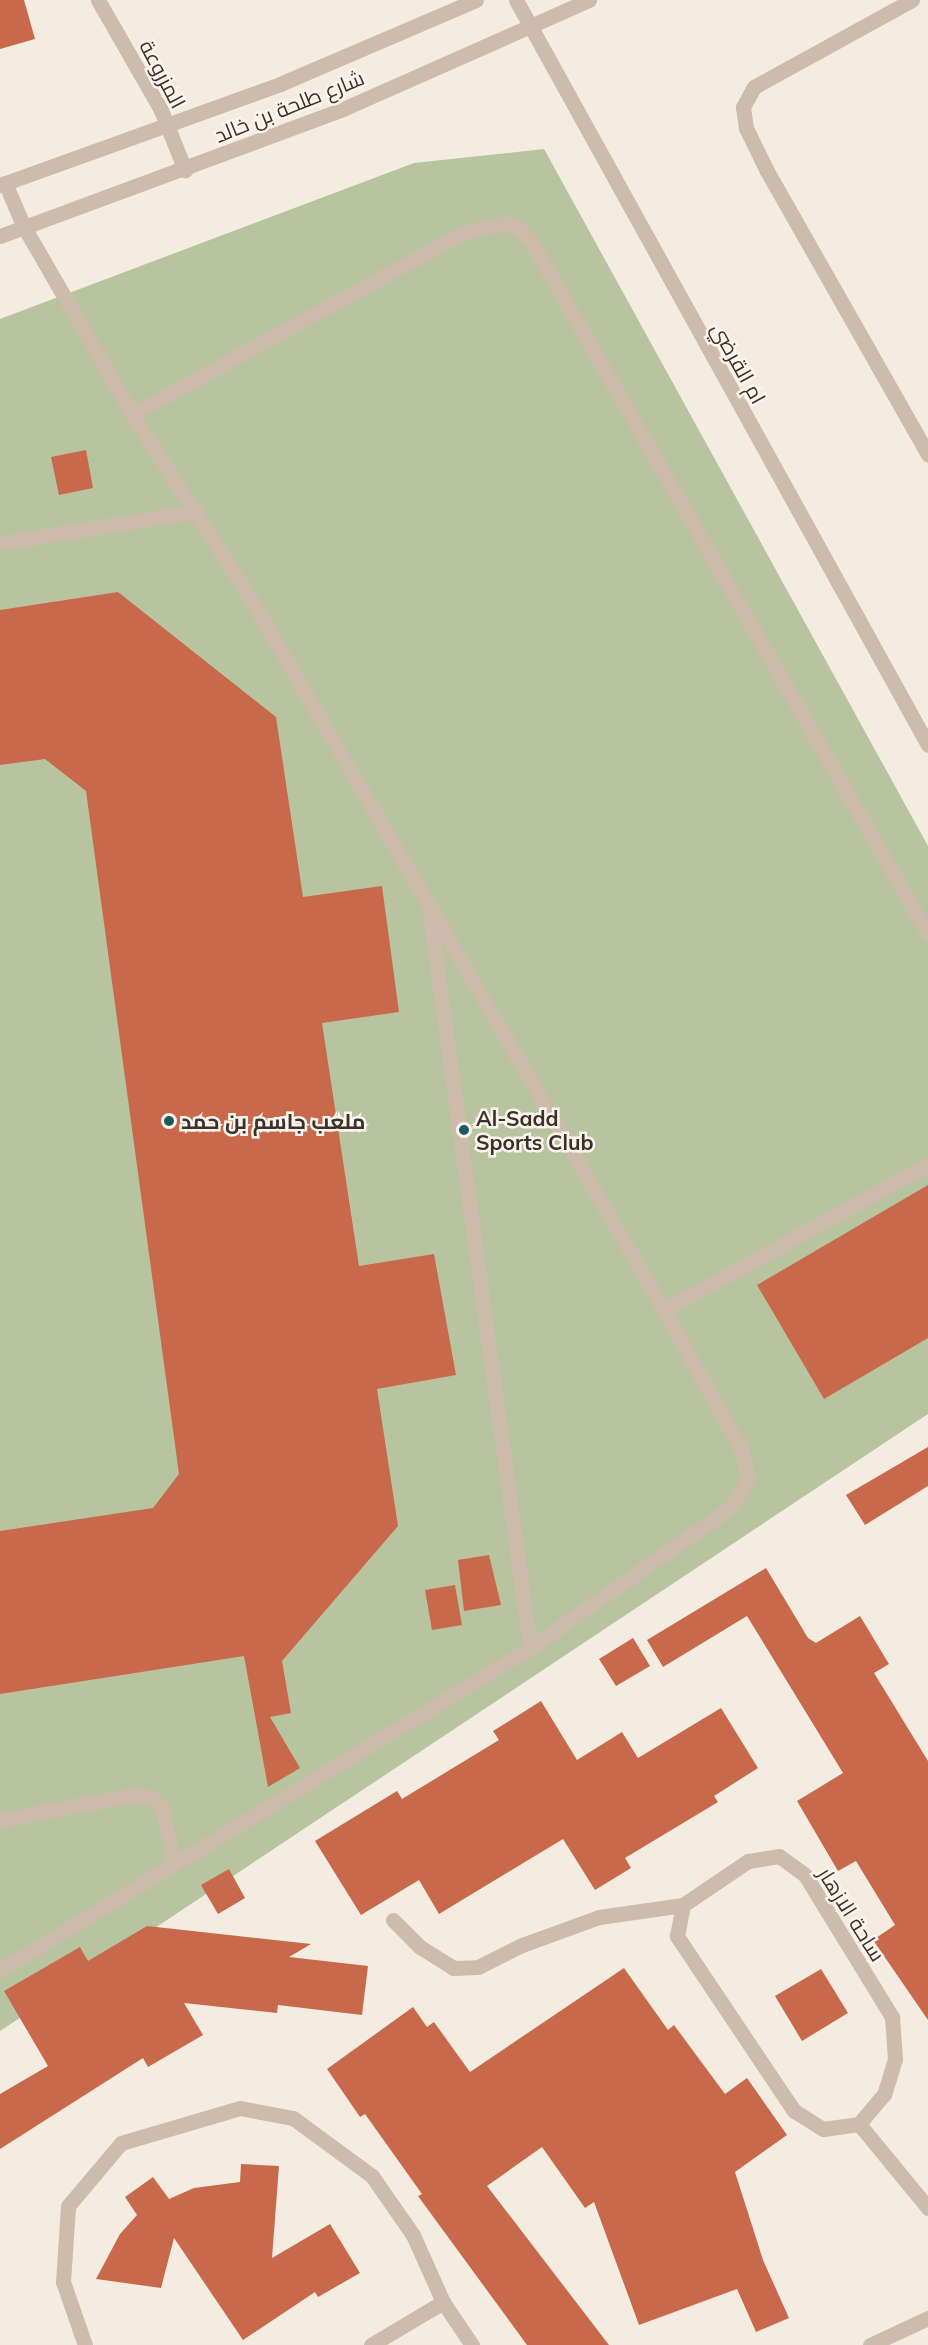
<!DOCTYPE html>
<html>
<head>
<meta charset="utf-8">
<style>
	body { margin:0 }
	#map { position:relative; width:928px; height:2345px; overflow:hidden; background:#f4ebe1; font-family:Mulish,Cairo,sans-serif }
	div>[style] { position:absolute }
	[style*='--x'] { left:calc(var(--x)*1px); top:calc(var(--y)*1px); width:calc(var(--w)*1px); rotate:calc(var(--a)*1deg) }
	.green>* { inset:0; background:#b8c4a0 }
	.building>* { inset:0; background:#c8694b }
	.minor>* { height:15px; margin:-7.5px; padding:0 7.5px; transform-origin:7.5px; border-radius:7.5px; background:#cdbbac }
	.dots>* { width:16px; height:16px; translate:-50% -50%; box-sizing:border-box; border:3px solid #fbf5ee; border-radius:50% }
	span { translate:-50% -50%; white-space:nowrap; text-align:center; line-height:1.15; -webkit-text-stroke:5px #fbf5ee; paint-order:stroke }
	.street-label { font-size:21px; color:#3b302b }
	.poi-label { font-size:21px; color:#3b302b; font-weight:700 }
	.left { translate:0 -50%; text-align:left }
</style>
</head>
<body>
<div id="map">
	<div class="green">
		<div style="clip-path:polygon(544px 149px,928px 846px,928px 1414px,0 2031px,0 319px,414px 163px)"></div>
	</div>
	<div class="building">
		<div style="clip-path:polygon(0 0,24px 0,35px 39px,0 49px)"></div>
		<div style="clip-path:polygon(86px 450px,93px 488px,59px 495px,51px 457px)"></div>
		<div style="clip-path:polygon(118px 592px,276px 717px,303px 897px,382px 886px,399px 1012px,322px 1023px,359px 1266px,434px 1254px,456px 1375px,377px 1389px,398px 1526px,282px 1661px,291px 1713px,270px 1717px,300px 1768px,268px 1787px,244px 1656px,0 1694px,0 1531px,153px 1508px,179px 1474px,86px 791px,45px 759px,0 765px,0 610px)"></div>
		<div style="clip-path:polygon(928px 1185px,928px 1338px,824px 1399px,757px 1285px)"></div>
		<div style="clip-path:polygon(928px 1447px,928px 1486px,865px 1525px,846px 1495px)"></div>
		<div style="clip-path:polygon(489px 1555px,501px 1605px,464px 1611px,458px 1560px)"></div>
		<div style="clip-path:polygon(766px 1568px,808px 1638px,816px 1643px,860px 1616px,889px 1664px,874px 1673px,928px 1761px,928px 2020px,873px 1940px,895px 1925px,856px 1861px,838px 1871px,797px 1801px,843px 1773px,747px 1616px,663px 1667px,647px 1640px)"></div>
		<div style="clip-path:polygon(455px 1585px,462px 1625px,432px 1630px,425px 1590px)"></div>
		<div style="clip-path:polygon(633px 1638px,650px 1666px,616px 1686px,599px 1659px)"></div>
		<div style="clip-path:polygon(541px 1701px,577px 1760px,622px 1732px,638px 1758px,721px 1708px,758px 1768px,714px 1796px,718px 1802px,625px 1858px,631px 1868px,595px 1890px,563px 1839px,439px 1914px,419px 1880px,361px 1915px,315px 1841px,397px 1791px,402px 1799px,499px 1740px,493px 1731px)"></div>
		<div style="clip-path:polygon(229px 1869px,245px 1898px,218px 1914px,201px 1885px)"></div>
		<div style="clip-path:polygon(147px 1926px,311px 1944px,289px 1957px,368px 1966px,362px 2015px,278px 2005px,277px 2013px,184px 2003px,203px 2035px,148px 2067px,143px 2058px,0 2149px,0 2094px,48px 2066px,4px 1991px,80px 1947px,88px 1961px)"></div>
		<div style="clip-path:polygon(624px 1968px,668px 2030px,674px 2025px,725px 2094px,747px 2078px,787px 2135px,735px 2172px,763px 2260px,789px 2318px,756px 2332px,737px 2289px,639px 2325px,594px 2202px,585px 2208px,542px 2147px,487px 2186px,609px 2345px,527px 2345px,418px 2196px,422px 2194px,365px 2114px,360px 2117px,327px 2069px,413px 2007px,427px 2027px,434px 2022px,470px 2072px)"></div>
		<div style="clip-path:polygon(821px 1969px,848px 2013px,802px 2041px,775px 1996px)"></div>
		<div style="clip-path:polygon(241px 2164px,279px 2166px,272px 2258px,330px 2224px,360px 2273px,318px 2297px,315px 2292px,243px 2340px,174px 2238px,161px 2288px,96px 2279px,120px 2234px,137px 2215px,125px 2197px,153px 2177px,169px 2199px,194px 2188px,240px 2182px)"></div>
	</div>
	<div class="minor">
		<div style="--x:98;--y:0;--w:127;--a:60.2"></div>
		<div style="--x:161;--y:110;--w:65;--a:68.2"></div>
		<div style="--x:516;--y:0;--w:851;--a:61.06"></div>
		<div style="--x:912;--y:0;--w:180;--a:151.2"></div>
		<div style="--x:754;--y:87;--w:23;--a:119"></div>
		<div style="--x:743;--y:107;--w:21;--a:82"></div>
		<div style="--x:746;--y:128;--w:48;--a:64"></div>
		<div style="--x:767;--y:171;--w:326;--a:60.4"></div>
		<div style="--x:0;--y:185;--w:298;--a:-19.8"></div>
		<div style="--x:280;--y:84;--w:213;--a:-23.2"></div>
		<div style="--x:0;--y:236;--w:366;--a:-20.3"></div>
		<div style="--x:343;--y:109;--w:269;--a:-23.9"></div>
		<div style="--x:132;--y:414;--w:377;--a:-28.7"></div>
		<div style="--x:463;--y:233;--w:42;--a:-13.7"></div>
		<div style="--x:504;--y:223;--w:16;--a:18"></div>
		<div style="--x:519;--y:228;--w:22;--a:51"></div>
		<div style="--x:533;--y:245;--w:794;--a:60.17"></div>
		<div style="--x:0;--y:543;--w:200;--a:-9.2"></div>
		<div style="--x:430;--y:916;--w:739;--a:82.22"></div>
		<div style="--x:664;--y:1310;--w:302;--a:-28.9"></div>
		<div style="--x:0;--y:1820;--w:134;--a:-10.7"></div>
		<div style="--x:132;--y:1795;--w:19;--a:6"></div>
		<div style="--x:151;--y:1797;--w:16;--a:45"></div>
		<div style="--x:162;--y:1808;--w:58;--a:77.2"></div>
		<div style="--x:779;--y:1856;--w:32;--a:36"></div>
		<div style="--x:805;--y:1875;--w:167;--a:58.5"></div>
		<div style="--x:892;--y:2017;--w:42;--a:85.9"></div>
		<div style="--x:895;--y:2059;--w:37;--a:107"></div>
		<div style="--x:884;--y:2094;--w:39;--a:130"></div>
		<div style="--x:859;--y:2124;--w:36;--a:172"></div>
		<div style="--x:823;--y:2129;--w:34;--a:-148"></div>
		<div style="--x:794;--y:2111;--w:211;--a:-123.8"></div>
		<div style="--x:677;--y:1936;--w:32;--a:-79"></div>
		<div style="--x:683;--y:1905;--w:78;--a:-34.1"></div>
		<div style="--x:748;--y:1861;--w:31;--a:-9"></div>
		<div style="--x:393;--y:1920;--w:38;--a:45"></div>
		<div style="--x:420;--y:1947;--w:39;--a:32"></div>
		<div style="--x:453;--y:1968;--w:25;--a:-2"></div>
		<div style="--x:478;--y:1967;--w:49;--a:-26.6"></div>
		<div style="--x:522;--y:1945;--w:82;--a:-20"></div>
		<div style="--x:599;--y:1917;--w:85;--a:-8.1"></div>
		<div style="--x:0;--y:1970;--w:620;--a:-31.28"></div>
		<div style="--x:530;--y:1648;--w:246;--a:-35"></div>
		<div style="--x:731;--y:1507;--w:33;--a:-59"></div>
		<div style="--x:748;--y:1479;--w:29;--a:-102"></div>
		<div style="--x:742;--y:1451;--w:161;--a:-119"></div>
		<div style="--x:664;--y:1310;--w:820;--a:-120.16"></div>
		<div style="--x:252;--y:601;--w:222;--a:-122.7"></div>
		<div style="--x:132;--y:414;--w:216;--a:-120"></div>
		<div style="--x:24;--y:227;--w:48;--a:-113.4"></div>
		<div style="--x:859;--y:2124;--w:109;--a:50.6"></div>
		<div style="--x:85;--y:2345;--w:67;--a:-109.2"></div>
		<div style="--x:63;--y:2282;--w:76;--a:-86.2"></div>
		<div style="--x:68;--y:2206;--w:82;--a:-49.9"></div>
		<div style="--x:121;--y:2143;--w:124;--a:-16.4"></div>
		<div style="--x:240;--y:2108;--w:54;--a:10.7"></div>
		<div style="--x:293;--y:2118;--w:98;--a:36.3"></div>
		<div style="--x:372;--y:2176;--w:72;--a:55.2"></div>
		<div style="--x:413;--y:2235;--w:73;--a:65.9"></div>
		<div style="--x:443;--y:2302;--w:52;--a:56"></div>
		<div style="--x:371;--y:2345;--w:84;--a:-30.8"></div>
		<div style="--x:870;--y:2345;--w:64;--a:-25"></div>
	</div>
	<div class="dots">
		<div style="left:169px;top:1121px;background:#1f5a5e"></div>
		<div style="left:464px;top:1130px;background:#1f5a5e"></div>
	</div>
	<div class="street-label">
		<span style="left:163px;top:74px;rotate:62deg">المزروعة</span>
		<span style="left:289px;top:106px;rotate:-22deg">شارع طلحة بن خالد</span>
		<span style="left:739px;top:363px;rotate:61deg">ام القرضي</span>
		<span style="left:852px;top:1914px;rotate:58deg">ساحة الازهار</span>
	</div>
	<div class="poi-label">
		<span class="left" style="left:476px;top:1130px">Al-Sadd<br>Sports Club</span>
		<span class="left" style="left:181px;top:1121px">ملعب جاسم بن حمد</span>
	</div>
</div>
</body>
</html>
